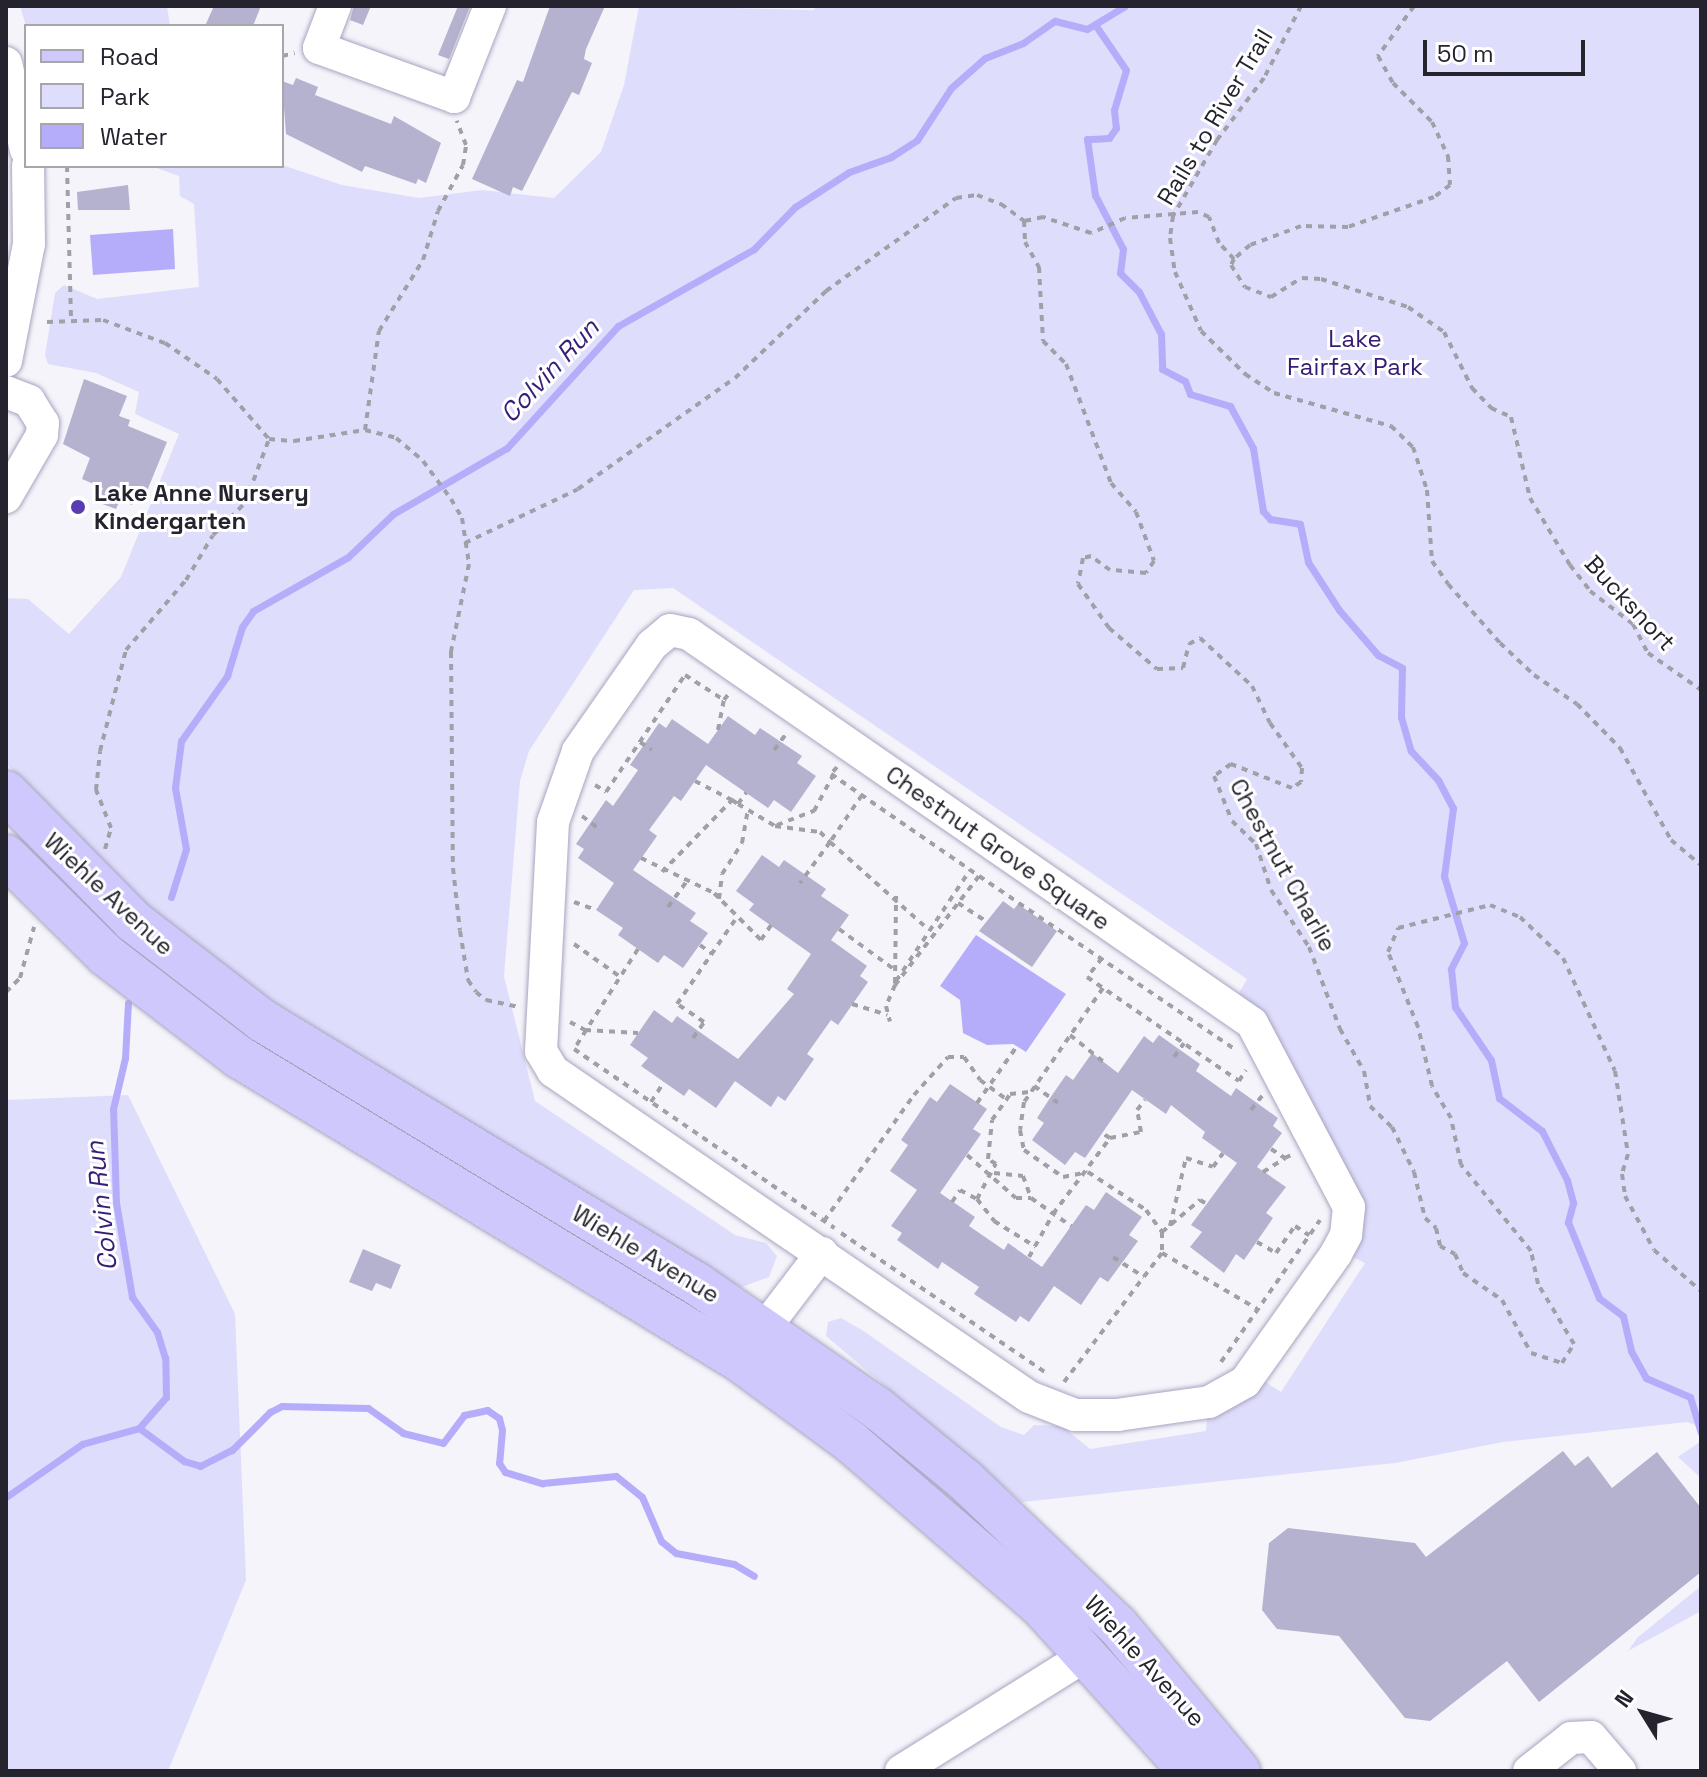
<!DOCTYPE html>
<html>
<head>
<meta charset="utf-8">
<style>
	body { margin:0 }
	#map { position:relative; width:1707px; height:1777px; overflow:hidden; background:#f5f4fa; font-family:"Space Grotesk",sans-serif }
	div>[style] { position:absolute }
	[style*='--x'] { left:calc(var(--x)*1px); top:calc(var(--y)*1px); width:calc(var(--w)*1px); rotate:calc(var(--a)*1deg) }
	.green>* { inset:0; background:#dfddfc }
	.water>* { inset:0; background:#b5adfa }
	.stream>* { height:7px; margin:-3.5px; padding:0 3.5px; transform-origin:3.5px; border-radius:3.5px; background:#b5adfa }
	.building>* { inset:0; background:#b4b2ce }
	.path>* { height:4px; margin-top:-2px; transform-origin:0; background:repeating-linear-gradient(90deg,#a1a0a8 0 6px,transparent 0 12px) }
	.roads { filter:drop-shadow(0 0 2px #a7a5c0) drop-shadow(0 0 2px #a7a5c0) }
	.minor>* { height:32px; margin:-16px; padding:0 16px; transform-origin:16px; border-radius:16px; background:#fff }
	.major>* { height:42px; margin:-21px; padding:0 21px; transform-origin:21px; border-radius:21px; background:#cfc8fd }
	.dots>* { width:22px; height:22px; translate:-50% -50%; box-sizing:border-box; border:4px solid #fff; border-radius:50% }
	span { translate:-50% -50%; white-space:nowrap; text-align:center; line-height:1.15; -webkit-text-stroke:6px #fff; paint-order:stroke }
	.street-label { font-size:24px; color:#24232e }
	.park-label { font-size:24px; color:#341b72 }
	.poi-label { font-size:24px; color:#24232e; font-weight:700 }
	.left { translate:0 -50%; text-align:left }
	.water-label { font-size:26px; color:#361e76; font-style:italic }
	.frame { position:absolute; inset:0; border:8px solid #24232e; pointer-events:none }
	.legend { position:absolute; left:24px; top:24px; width:260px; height:144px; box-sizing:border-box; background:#fff; border:2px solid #a7a7ab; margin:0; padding:10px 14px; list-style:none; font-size:24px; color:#24232e }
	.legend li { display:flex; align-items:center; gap:16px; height:40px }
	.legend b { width:40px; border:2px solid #a7a7ab }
	.north { position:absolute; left:1603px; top:1673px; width:80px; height:80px; -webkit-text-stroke:6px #fff; paint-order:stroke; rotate:307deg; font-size:22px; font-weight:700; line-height:32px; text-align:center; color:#24232e }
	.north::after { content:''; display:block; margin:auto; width:28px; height:36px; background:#24232e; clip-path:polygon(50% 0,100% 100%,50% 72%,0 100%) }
	.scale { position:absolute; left:1423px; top:40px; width:162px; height:36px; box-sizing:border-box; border:4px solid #24232e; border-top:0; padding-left:10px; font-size:24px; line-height:28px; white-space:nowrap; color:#24232e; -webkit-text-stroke:6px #fff; paint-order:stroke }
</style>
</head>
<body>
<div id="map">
	<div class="green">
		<div style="clip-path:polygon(20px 6px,167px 6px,170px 26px,26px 26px)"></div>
		<div style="clip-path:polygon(639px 6px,813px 10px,818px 6px,1701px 6px,1701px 1427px,1687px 1422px,1503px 1442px,1395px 1463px,1022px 1502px,826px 1336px,828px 1322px,841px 1318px,862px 1330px,1001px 1427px,1024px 1435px,1034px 1425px,1062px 1426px,1090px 1449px,1206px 1431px,1207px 1418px,1264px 1381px,1281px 1392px,1365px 1263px,1353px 1257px,1359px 1233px,1268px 1019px,1239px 993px,1247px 979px,673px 588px,634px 590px,529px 751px,520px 781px,504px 976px,535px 1101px,735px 1235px,766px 1243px,777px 1256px,769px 1277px,742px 1287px,717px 1277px,216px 966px,119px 884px,6px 763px,6px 598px,28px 599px,69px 634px,121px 577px,179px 434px,135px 414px,139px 392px,96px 373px,48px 364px,45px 355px,55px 293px,64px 285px,97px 299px,199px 287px,194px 204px,180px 196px,179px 176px,151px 166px,282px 165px,342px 185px,419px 198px,482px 190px,554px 198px,601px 152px,624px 85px)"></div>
		<div style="clip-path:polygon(128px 1095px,235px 1314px,246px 1580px,168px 1771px,6px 1771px,6px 1100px)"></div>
		<div style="clip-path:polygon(1701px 1441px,1701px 1478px,1678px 1457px)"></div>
		<div style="clip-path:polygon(1701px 1586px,1701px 1611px,1628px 1651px,1637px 1638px)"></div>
	</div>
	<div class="water">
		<div style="clip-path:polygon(173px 229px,175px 269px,93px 275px,90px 235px)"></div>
		<div style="clip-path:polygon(976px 935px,1066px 994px,1026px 1052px,1013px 1044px,987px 1045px,963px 1033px,960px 1000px,940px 986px)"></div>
	</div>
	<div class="stream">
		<div style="--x:1096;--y:26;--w:53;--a:55.7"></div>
		<div style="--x:1126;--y:70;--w:42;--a:106.7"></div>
		<div style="--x:1114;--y:110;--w:18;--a:84"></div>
		<div style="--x:1116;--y:128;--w:12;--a:125"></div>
		<div style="--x:1109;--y:138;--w:22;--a:177"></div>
		<div style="--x:1087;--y:139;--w:57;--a:81.9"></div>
		<div style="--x:1095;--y:195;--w:61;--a:62.6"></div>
		<div style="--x:1123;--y:249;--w:24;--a:97"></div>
		<div style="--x:1120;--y:273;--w:27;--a:45"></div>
		<div style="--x:1139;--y:292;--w:47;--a:62.4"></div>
		<div style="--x:1161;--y:334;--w:35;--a:88"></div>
		<div style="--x:1162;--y:369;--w:26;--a:28"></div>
		<div style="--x:1185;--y:381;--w:14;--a:69"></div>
		<div style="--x:1190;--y:394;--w:42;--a:16.7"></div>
		<div style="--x:1230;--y:406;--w:48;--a:61.3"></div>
		<div style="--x:1253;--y:448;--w:64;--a:81"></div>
		<div style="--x:1263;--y:511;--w:11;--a:49"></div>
		<div style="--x:1270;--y:519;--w:30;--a:9"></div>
		<div style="--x:1300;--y:524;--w:39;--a:78"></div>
		<div style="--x:1308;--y:562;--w:57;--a:57.1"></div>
		<div style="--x:1339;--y:610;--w:60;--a:49.1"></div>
		<div style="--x:1378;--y:655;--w:27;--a:28"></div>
		<div style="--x:1402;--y:668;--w:49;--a:91.2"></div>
		<div style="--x:1401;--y:717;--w:35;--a:74"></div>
		<div style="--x:1411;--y:751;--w:40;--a:47"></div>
		<div style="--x:1438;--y:780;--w:32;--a:62"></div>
		<div style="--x:1453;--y:808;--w:69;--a:97.5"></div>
		<div style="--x:1444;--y:876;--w:70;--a:73.4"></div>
		<div style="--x:1464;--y:943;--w:29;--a:117"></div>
		<div style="--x:1451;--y:969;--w:38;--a:84"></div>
		<div style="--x:1455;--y:1007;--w:64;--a:55.8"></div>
		<div style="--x:1491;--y:1060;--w:39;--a:78"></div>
		<div style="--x:1499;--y:1098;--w:54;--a:37.5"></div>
		<div style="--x:1542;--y:1131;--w:55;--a:63"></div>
		<div style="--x:1567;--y:1180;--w:24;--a:75"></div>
		<div style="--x:1573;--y:1203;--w:20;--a:105"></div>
		<div style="--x:1568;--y:1222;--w:82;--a:67.8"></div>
		<div style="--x:1599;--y:1298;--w:30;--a:37"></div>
		<div style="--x:1623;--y:1316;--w:36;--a:77"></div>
		<div style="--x:1631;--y:1351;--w:31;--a:61"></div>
		<div style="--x:1646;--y:1378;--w:48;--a:23.4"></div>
		<div style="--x:1690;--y:1397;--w:37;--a:73"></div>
		<div style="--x:171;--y:897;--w:50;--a:-72.6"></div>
		<div style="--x:186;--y:849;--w:62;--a:-100.2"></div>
		<div style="--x:175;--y:788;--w:47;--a:-82.7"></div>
		<div style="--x:181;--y:741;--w:80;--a:-54.7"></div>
		<div style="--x:227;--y:676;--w:51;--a:-73"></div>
		<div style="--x:242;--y:627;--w:19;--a:-55"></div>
		<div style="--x:253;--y:611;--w:109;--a:-29.6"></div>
		<div style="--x:348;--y:557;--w:62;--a:-43.7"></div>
		<div style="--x:393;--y:514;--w:132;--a:-30.1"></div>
		<div style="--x:507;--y:448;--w:165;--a:-47.7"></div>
		<div style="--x:618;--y:326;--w:156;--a:-29.5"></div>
		<div style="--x:754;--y:249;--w:59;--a:-45.7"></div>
		<div style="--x:795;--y:207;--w:64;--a:-32.9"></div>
		<div style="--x:849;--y:172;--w:45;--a:-19.7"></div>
		<div style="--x:891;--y:157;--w:31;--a:-33"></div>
		<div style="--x:917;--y:140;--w:62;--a:-56.8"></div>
		<div style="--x:951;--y:88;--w:45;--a:-41.4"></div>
		<div style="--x:985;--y:58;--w:41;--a:-21.5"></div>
		<div style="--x:1023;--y:43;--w:39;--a:-35"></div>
		<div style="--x:1055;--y:21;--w:33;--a:14"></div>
		<div style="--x:1087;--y:29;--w:44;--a:-31.2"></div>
		<div style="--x:139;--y:1428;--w:56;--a:36.3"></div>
		<div style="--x:184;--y:1461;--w:17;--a:17"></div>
		<div style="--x:200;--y:1466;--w:36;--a:-27"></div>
		<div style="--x:232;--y:1450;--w:54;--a:-45"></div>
		<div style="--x:270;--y:1412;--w:13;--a:-27"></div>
		<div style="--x:282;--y:1406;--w:86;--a:1.3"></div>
		<div style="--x:368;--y:1408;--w:43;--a:35.5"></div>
		<div style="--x:403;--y:1433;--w:41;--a:14"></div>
		<div style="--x:443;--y:1443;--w:35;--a:-53"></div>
		<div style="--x:464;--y:1415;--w:24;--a:-12"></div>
		<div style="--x:487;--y:1410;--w:14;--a:34"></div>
		<div style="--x:499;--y:1418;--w:12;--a:76"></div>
		<div style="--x:502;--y:1430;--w:33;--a:95"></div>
		<div style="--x:499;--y:1463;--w:11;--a:56"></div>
		<div style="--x:505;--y:1472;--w:39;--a:17"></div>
		<div style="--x:542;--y:1483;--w:74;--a:-5.4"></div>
		<div style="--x:616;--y:1476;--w:33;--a:39"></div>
		<div style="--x:642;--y:1497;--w:48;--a:66.6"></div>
		<div style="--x:661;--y:1541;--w:19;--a:39"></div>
		<div style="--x:676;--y:1553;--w:59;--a:10.7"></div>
		<div style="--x:734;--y:1564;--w:23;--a:31"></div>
		<div style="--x:6;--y:1497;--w:93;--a:-34.9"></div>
		<div style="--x:82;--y:1444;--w:59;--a:-15.7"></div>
		<div style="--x:139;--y:1428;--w:41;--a:-48.9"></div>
		<div style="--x:166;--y:1397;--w:39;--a:-91"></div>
		<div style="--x:165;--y:1358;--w:27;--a:-107"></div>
		<div style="--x:157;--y:1332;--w:43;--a:-125.5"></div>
		<div style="--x:132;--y:1297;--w:96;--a:-99.6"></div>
		<div style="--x:116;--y:1202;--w:93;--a:-91.8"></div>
		<div style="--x:113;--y:1109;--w:52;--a:-76.8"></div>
		<div style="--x:125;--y:1058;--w:55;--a:-86.9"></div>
	</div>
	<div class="building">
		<div style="clip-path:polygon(214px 6px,261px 6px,253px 26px,205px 26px)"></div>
		<div style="clip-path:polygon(354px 6px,371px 6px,363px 25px,350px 20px)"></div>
		<div style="clip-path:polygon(458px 6px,470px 6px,449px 59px,438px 55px)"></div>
		<div style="clip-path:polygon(550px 6px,605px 6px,586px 49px,584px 59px,592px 63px,579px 95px,572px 92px,522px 191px,513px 187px,510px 196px,472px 179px,517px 80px,523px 82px)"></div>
		<div style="clip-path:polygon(296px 78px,318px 87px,315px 95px,391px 124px,394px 116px,441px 143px,426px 183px,418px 179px,416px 184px,365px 166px,362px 172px,286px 134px,282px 81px,293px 85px)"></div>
		<div style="clip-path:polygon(128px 185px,130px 210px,78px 210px,77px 192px)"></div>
		<div style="clip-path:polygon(84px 379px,127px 396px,119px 416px,130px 420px,128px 426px,167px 442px,145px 496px,136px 493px,132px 505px,120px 500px,116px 509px,97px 502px,103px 488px,82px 479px,90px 458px,63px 444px)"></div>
		<div style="clip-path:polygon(728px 716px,755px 735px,760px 728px,802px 756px,797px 763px,816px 776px,791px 812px,774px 800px,768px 808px,706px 765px,681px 801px,674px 796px,649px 830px,657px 836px,633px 870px,696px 913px,690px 921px,708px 933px,683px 968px,664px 955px,658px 963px,618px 935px,623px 928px,596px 910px,614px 883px,578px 858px,584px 849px,576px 844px,606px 800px,613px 806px,638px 770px,630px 765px,659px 723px,666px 728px,672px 719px,708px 744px)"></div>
		<div style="clip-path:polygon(762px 855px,779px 867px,784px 860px,826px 889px,821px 896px,849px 915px,831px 940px,867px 966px,860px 976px,868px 982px,838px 1025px,831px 1020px,807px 1054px,814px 1059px,785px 1101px,778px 1096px,771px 1107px,735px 1081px,716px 1108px,689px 1089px,684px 1096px,641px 1066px,648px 1058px,630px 1045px,654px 1010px,672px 1023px,677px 1016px,738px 1059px,794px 994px,787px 989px,811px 954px,749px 910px,754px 904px,736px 891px)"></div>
		<div style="clip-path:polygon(1003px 901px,1014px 909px,1018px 904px,1057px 931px,1032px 967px,979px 931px)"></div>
		<div style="clip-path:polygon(1159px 1035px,1200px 1064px,1196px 1071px,1231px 1096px,1236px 1088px,1278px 1118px,1273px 1126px,1282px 1133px,1257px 1167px,1286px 1187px,1266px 1213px,1273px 1218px,1244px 1260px,1236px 1254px,1224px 1273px,1190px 1247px,1202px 1232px,1191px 1225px,1237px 1163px,1202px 1138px,1205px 1132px,1171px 1105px,1166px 1114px,1132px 1090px,1085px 1158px,1075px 1152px,1065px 1165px,1032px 1140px,1044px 1123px,1037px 1118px,1050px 1098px,1066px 1075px,1073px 1080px,1092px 1053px,1118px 1073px,1144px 1036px,1153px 1043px)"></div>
		<div style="clip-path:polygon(950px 1084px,987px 1109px,973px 1129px,981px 1134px,940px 1193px,975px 1217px,969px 1226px,1004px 1250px,1008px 1243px,1042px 1267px,1086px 1205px,1094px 1210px,1106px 1192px,1142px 1217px,1129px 1235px,1138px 1241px,1108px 1282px,1100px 1277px,1081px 1305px,1054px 1286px,1029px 1322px,1020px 1316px,1016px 1322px,974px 1294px,979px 1287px,942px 1262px,938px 1269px,897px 1240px,902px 1233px,891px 1226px,917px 1190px,890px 1171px,908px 1145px,901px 1140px,918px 1115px,930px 1097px,937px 1102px)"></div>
		<div style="clip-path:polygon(363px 1249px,401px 1265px,391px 1289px,376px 1283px,372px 1291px,349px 1282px)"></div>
		<div style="clip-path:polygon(1563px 1451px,1575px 1466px,1588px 1456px,1612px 1488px,1657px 1452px,1701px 1508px,1701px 1572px,1539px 1702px,1507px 1661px,1430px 1721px,1405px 1718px,1339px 1636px,1277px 1629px,1262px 1610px,1269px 1543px,1288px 1528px,1415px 1543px,1426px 1557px)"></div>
	</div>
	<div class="path">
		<div style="--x:1301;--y:6;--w:81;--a:117.2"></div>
		<div style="--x:1264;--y:78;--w:78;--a:127.2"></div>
		<div style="--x:1217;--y:140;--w:88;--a:120.1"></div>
		<div style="--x:1173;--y:216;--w:22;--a:98"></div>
		<div style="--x:1170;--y:238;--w:34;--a:82"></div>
		<div style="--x:1175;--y:272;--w:64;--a:66.2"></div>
		<div style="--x:1201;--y:331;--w:62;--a:44.3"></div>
		<div style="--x:1245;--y:374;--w:35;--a:33"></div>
		<div style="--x:1274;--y:393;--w:122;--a:15.8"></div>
		<div style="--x:1391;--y:426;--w:30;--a:44"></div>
		<div style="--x:1413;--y:447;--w:45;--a:72"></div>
		<div style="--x:1427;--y:490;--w:71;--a:86"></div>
		<div style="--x:1432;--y:561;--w:28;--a:55"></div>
		<div style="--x:1448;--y:584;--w:79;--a:48.6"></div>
		<div style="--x:1500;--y:643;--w:47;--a:43.3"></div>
		<div style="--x:1534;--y:675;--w:52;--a:34"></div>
		<div style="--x:1577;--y:704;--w:62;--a:45.7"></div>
		<div style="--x:1620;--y:748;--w:105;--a:61"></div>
		<div style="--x:1671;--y:840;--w:39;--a:40"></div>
		<div style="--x:1414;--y:6;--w:62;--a:125.8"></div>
		<div style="--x:1378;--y:56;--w:31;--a:61"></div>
		<div style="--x:1393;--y:83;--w:55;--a:45"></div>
		<div style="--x:1432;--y:122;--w:38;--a:65"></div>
		<div style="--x:1448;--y:156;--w:29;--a:86"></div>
		<div style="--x:1450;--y:185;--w:20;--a:143"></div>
		<div style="--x:1434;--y:197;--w:91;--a:160.8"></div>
		<div style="--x:1348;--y:227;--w:47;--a:-178.8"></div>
		<div style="--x:1301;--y:226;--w:54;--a:159.6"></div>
		<div style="--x:1250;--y:245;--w:21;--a:139"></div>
		<div style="--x:1234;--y:259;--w:22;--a:-133"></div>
		<div style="--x:1219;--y:243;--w:28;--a:-111"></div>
		<div style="--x:1209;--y:217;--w:12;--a:-156"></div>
		<div style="--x:1198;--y:212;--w:73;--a:175.3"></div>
		<div style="--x:1125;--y:218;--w:37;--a:156"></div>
		<div style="--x:1091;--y:233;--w:51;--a:-161.6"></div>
		<div style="--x:1043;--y:217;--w:19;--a:168"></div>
		<div style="--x:1024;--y:221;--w:21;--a:87"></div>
		<div style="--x:1025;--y:242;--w:29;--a:61"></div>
		<div style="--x:1039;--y:267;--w:74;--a:86.9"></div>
		<div style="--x:1043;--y:341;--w:33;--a:45"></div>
		<div style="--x:1066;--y:364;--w:127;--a:69.3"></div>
		<div style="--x:1111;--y:483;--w:38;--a:49"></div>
		<div style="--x:1136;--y:512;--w:52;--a:69.8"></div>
		<div style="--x:1154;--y:561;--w:14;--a:124"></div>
		<div style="--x:1146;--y:573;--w:36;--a:-175"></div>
		<div style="--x:1110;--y:570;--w:24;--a:-144"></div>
		<div style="--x:1091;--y:556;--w:8;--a:166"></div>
		<div style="--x:1083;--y:558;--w:26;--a:101"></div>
		<div style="--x:1078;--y:584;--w:54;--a:54.8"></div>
		<div style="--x:1109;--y:628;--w:63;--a:40.5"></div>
		<div style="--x:1157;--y:669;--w:26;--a:-2"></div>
		<div style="--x:1183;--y:668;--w:25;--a:-76"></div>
		<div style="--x:1189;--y:644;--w:13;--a:-29"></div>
		<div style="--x:1200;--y:638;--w:71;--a:42.7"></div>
		<div style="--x:1252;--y:686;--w:41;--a:64.1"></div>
		<div style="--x:1270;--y:723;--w:55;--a:54.6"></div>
		<div style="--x:1302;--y:768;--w:14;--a:94"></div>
		<div style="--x:1301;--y:782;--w:11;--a:146"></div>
		<div style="--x:1292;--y:788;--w:66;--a:-158.5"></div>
		<div style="--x:1231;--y:764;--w:21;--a:145"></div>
		<div style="--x:1214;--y:776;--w:48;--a:68.2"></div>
		<div style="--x:1232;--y:821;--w:33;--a:44"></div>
		<div style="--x:1256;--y:844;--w:48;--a:71.9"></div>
		<div style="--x:1271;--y:890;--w:69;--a:56.3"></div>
		<div style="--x:1309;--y:947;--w:88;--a:69.3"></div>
		<div style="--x:1340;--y:1029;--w:48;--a:60.3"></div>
		<div style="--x:1364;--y:1071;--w:36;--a:80"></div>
		<div style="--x:1370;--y:1106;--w:30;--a:44"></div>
		<div style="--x:1392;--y:1127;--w:50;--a:63.9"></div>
		<div style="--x:1414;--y:1172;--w:47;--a:76.6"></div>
		<div style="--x:1425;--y:1218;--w:15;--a:42"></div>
		<div style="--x:1436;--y:1228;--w:18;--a:77"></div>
		<div style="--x:1440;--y:1246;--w:17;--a:28"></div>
		<div style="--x:1455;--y:1254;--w:21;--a:67"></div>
		<div style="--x:1463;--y:1273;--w:47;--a:34.7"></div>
		<div style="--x:1502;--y:1300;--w:60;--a:61.3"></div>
		<div style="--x:1531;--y:1353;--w:33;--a:18"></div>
		<div style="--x:1562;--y:1363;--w:22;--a:-58"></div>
		<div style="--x:1574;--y:1344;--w:70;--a:-121"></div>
		<div style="--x:1538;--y:1284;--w:34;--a:-102"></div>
		<div style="--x:1531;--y:1251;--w:111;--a:-129.1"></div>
		<div style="--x:1461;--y:1165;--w:48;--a:-102"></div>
		<div style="--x:1451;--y:1118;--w:37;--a:-121"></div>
		<div style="--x:1432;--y:1086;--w:61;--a:-103.3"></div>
		<div style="--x:1418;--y:1027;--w:81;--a:-111.8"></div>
		<div style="--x:1388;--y:952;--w:26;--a:-67"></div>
		<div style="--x:1398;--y:928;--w:95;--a:-14"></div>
		<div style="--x:1490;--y:905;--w:32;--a:22"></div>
		<div style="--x:1520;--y:917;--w:59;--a:43.6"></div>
		<div style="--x:1563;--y:958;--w:124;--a:65.3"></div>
		<div style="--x:1615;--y:1071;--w:84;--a:81.1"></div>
		<div style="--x:1628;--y:1154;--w:21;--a:107"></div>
		<div style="--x:1622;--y:1174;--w:22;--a:82"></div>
		<div style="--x:1625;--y:1196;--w:61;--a:61.8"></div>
		<div style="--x:1654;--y:1250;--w:62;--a:41.1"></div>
		<div style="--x:282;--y:56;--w:13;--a:-13"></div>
		<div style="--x:67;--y:166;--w:153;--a:88.5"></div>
		<div style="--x:1234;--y:259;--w:7;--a:117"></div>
		<div style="--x:1231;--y:265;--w:26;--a:58"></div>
		<div style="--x:1245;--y:287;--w:28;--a:21"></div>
		<div style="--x:1271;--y:297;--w:36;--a:-32"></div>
		<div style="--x:1302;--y:278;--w:19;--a:3"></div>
		<div style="--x:1321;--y:279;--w:91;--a:17.8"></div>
		<div style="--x:1408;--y:307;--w:44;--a:34.8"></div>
		<div style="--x:1444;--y:332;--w:63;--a:63.4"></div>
		<div style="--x:1472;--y:388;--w:28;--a:46"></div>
		<div style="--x:1491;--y:408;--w:22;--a:24"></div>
		<div style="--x:1511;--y:417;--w:83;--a:76.8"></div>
		<div style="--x:1530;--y:498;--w:78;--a:59.2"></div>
		<div style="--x:1570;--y:565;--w:33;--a:52"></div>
		<div style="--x:1590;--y:591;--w:54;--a:37.5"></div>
		<div style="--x:1633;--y:624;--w:33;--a:63"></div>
		<div style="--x:1648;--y:653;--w:65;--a:34.9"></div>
		<div style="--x:47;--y:322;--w:56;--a:-2"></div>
		<div style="--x:103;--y:320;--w:66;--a:20.4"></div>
		<div style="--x:165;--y:343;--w:63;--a:34.7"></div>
		<div style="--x:217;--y:379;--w:79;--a:49.1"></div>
		<div style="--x:269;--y:439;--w:25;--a:5"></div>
		<div style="--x:294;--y:441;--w:72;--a:-8.8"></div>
		<div style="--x:365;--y:430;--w:32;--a:14"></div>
		<div style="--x:396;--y:438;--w:35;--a:40"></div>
		<div style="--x:423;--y:461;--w:47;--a:53.6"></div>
		<div style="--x:451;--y:499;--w:22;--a:60"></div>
		<div style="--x:462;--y:518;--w:47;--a:81.3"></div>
		<div style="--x:469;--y:564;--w:90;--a:101.6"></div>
		<div style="--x:451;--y:652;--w:216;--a:89.5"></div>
		<div style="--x:453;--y:868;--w:63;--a:83.7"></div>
		<div style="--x:460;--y:931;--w:50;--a:80.7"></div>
		<div style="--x:468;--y:980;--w:14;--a:56"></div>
		<div style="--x:476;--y:992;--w:13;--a:39"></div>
		<div style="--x:486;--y:1000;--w:34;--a:12"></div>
		<div style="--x:365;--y:430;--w:100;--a:-82"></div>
		<div style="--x:379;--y:331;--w:84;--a:-58.2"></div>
		<div style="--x:423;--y:260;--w:51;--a:-73"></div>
		<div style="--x:438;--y:211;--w:52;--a:-61.5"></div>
		<div style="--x:463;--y:165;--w:20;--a:-81"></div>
		<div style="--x:466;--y:145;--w:26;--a:-111"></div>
		<div style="--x:465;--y:543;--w:125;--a:-25.5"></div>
		<div style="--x:578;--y:489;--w:192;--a:-35.3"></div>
		<div style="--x:735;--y:378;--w:126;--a:-43.7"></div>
		<div style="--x:826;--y:291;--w:160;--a:-35.6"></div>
		<div style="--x:956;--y:198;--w:21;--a:-8"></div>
		<div style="--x:977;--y:195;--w:26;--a:21"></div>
		<div style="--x:1001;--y:204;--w:29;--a:36"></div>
		<div style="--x:718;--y:730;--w:31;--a:-79"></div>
		<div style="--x:640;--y:742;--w:14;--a:34"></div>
		<div style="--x:774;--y:750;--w:21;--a:-53"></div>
		<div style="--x:837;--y:767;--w:9;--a:131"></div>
		<div style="--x:831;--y:774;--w:180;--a:34.6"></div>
		<div style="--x:979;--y:876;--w:138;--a:127.6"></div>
		<div style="--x:895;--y:985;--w:23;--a:113"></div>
		<div style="--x:886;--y:1006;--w:16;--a:76"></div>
		<div style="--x:695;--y:781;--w:42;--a:27.2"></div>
		<div style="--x:595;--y:785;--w:13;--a:32"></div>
		<div style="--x:606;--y:792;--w:141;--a:-56"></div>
		<div style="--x:685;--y:675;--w:46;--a:32.7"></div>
		<div style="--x:724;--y:700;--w:10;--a:-53"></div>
		<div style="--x:862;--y:795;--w:57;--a:124.2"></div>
		<div style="--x:830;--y:842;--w:132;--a:41.6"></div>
		<div style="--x:738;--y:804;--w:43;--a:30.7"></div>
		<div style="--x:775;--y:826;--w:45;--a:7.6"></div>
		<div style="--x:820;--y:832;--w:14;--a:45"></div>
		<div style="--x:830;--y:842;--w:51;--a:126.2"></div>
		<div style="--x:582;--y:816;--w:20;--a:37"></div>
		<div style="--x:777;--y:825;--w:40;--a:-21"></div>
		<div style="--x:814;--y:811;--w:40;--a:-62"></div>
		<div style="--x:105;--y:849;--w:22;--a:-74"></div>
		<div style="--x:111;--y:828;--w:41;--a:-111.5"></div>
		<div style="--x:96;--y:790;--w:39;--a:-84"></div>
		<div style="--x:100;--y:751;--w:104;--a:-75.6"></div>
		<div style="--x:126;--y:650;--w:92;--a:-49.4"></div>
		<div style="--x:186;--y:580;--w:52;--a:-59"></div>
		<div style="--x:213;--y:535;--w:45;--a:-45"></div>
		<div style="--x:245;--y:503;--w:68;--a:-69.4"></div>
		<div style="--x:641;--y:858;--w:81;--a:25.6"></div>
		<div style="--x:714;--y:893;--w:66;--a:45"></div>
		<div style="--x:761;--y:940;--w:18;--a:-56"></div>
		<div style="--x:662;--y:872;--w:100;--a:-45.8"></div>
		<div style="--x:732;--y:800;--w:7;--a:34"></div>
		<div style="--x:738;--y:804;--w:14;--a:-54"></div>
		<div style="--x:979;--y:876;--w:310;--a:34.1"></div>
		<div style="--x:719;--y:899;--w:25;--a:-83"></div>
		<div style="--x:722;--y:874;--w:37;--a:-57"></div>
		<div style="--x:742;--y:843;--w:34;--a:-80"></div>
		<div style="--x:574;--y:902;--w:23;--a:20"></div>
		<div style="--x:958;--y:903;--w:33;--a:33"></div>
		<div style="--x:668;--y:907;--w:34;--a:-54"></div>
		<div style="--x:839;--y:929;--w:69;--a:36.2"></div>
		<div style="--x:574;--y:944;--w:55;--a:35.4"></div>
		<div style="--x:700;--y:945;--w:15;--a:37"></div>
		<div style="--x:638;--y:949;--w:119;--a:122.6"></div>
		<div style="--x:574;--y:1049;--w:316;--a:34.5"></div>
		<div style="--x:1102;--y:958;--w:24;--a:128"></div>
		<div style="--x:1087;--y:977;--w:184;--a:34.4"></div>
		<div style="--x:1239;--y:1081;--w:13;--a:-58"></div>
		<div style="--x:896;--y:981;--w:133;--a:-56.3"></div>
		<div style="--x:895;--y:983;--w:87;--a:-89.3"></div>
		<div style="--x:1103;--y:988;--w:139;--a:124.7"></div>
		<div style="--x:1024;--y:1102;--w:28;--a:98"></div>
		<div style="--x:1020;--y:1130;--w:20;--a:79"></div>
		<div style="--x:1024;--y:1150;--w:47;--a:34.7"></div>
		<div style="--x:1063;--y:1177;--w:25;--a:-11"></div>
		<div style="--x:1088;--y:1172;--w:69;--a:33.2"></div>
		<div style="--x:1146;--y:1210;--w:27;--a:54"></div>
		<div style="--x:1162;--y:1232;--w:20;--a:90"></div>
		<div style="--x:6;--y:992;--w:20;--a:-45"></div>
		<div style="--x:20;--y:978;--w:53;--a:-74.6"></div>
		<div style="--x:852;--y:1004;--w:37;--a:17"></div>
		<div style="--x:570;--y:1022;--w:17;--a:28"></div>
		<div style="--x:585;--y:1030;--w:53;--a:3.2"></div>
		<div style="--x:1070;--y:1035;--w:45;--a:38.7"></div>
		<div style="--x:693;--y:1038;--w:19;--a:-55"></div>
		<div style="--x:704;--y:1022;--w:32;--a:-146"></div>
		<div style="--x:677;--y:1004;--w:102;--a:-55.4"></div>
		<div style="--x:1174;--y:1057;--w:17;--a:-54"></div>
		<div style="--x:1034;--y:1086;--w:29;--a:35"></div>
		<div style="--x:651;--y:1102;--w:24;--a:-57"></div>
		<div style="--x:977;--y:1103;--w:70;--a:-54.9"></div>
		<div style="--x:1251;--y:1110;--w:18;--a:-52"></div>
		<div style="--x:1110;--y:1138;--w:32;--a:-11"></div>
		<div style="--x:1141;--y:1132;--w:22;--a:-100"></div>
		<div style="--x:1137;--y:1110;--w:13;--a:-51"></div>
		<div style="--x:1271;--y:1149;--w:17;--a:33"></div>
		<div style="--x:1285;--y:1158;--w:9;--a:-27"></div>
		<div style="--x:967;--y:1155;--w:65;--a:41.3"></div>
		<div style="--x:1016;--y:1198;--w:15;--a:0"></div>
		<div style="--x:1031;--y:1198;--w:49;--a:35"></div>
		<div style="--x:1263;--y:1172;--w:26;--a:-32"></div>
		<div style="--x:994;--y:1173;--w:29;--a:6"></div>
		<div style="--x:1023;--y:1176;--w:23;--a:70"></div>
		<div style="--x:977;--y:1199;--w:28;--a:52"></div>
		<div style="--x:994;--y:1221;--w:49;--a:31.8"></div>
		<div style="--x:952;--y:1202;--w:14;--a:-56"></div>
		<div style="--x:960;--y:1190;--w:19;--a:28"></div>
		<div style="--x:977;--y:1199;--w:40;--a:-62"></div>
		<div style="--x:996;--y:1164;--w:9;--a:-148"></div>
		<div style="--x:988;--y:1159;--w:39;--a:-84"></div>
		<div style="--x:992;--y:1120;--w:32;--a:-55"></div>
		<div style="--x:1010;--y:1094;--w:20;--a:-6"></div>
		<div style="--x:824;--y:1221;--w:155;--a:-54.5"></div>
		<div style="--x:914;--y:1095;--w:51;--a:-48.2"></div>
		<div style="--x:948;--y:1057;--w:16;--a:0"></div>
		<div style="--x:964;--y:1057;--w:28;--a:55"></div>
		<div style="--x:980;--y:1080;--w:32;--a:36"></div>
		<div style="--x:1170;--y:1226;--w:70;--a:-76.8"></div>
		<div style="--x:1186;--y:1158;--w:28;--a:18"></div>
		<div style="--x:1213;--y:1167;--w:17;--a:-54"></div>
		<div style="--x:1162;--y:1232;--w:50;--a:-40.1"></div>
		<div style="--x:1200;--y:1200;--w:8;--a:30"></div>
		<div style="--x:841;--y:1233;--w:247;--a:34.3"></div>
		<div style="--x:1257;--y:1242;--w:22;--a:30"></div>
		<div style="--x:1276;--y:1253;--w:33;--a:-55"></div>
		<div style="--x:1295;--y:1226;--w:17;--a:33"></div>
		<div style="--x:1029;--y:1257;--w:49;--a:-60.8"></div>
		<div style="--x:1053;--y:1214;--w:95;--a:-53.1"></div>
		<div style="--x:1110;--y:1138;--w:9;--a:-148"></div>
		<div style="--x:1113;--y:1257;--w:37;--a:33"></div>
		<div style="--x:1221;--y:1362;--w:173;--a:-55.1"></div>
		<div style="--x:1064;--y:1382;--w:162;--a:-52.8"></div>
		<div style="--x:1162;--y:1253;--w:110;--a:30.5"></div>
	</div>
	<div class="roads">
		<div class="minor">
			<div style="--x:335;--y:6;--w:45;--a:110.9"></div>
			<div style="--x:319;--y:48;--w:144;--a:19.9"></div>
			<div style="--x:454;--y:97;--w:98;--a:-68.4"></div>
			<div style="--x:6;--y:63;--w:89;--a:77.1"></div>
			<div style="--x:6;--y:361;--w:119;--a:-78.9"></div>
			<div style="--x:29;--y:244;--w:78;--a:-90.7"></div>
			<div style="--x:6;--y:392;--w:25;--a:21"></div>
			<div style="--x:29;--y:401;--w:26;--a:58"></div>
			<div style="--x:43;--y:423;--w:12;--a:95"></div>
			<div style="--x:42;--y:435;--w:72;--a:120.1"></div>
			<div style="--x:670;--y:630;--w:19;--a:12"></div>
			<div style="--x:689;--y:634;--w:684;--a:34.64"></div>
			<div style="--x:1252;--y:1023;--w:208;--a:62.2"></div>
			<div style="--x:1349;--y:1207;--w:28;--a:96"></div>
			<div style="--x:1346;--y:1235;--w:21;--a:118"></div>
			<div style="--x:1336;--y:1254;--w:157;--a:125.4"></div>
			<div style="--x:1245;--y:1382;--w:41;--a:150.9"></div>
			<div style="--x:1209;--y:1402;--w:92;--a:171.9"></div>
			<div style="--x:1118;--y:1415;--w:43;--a:180"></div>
			<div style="--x:1075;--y:1415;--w:49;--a:-158.6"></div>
			<div style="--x:1029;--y:1397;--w:577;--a:-145.59"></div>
			<div style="--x:553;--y:1071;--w:23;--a:-121"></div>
			<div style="--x:541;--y:1051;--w:229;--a:-87"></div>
			<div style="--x:553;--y:822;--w:75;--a:-70.6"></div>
			<div style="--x:578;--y:751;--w:129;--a:-55.1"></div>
			<div style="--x:652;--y:645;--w:23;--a:-40"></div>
			<div style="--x:751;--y:1346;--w:117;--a:-52.6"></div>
			<div style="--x:901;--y:1771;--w:221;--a:-32"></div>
			<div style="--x:1529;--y:1771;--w:53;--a:-38.2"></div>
			<div style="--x:1571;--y:1738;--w:20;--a:-3"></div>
			<div style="--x:1591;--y:1737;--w:45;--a:49.5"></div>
		</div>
		<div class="major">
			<div style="--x:6;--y:792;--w:181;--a:45.4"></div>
			<div style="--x:133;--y:921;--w:164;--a:37.6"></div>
			<div style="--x:263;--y:1021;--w:507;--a:31.22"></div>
			<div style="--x:697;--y:1284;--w:219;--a:34.6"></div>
			<div style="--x:877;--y:1408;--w:114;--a:39.3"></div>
			<div style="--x:965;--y:1480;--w:211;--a:43.7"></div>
			<div style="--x:1118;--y:1626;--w:189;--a:50.2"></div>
			<div style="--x:6;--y:856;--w:141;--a:44.7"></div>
			<div style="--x:106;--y:955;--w:168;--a:37.5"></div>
			<div style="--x:239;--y:1057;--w:585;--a:31.22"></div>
			<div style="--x:739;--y:1360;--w:139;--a:36.2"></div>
			<div style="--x:851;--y:1442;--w:251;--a:40.8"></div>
			<div style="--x:1041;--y:1606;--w:222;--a:47.9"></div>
		</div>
	</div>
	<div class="dots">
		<div style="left:78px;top:507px;background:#593bb3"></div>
	</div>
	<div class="street-label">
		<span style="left:1215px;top:117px;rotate:-59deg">Rails to River Trail</span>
		<span style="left:1630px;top:603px;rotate:47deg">Bucksnort</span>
		<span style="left:998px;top:848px;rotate:35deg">Chestnut Grove Square</span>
		<span style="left:1283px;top:865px;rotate:61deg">Chestnut Charlie</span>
		<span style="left:109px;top:894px;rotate:43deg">Wiehle Avenue</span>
		<span style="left:646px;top:1254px;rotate:31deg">Wiehle Avenue</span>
		<span style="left:1145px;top:1661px;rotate:48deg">Wiehle Avenue</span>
	</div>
	<div class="park-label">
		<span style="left:1355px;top:353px">Lake<br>Fairfax Park</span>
	</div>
	<div class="poi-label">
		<span class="left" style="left:94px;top:507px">Lake Anne Nursery<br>Kindergarten</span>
	</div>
	<div class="water-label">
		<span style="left:550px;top:371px;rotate:-47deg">Colvin Run</span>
		<span style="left:102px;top:1206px;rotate:-96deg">Colvin Run</span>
	</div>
	<div class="frame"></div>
	<ul class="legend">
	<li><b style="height:10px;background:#cfc8fd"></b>Road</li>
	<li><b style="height:22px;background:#dfddfc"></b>Park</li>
	<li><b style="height:22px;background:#b5adfa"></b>Water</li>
	</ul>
	<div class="north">N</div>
	<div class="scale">50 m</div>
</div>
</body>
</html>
